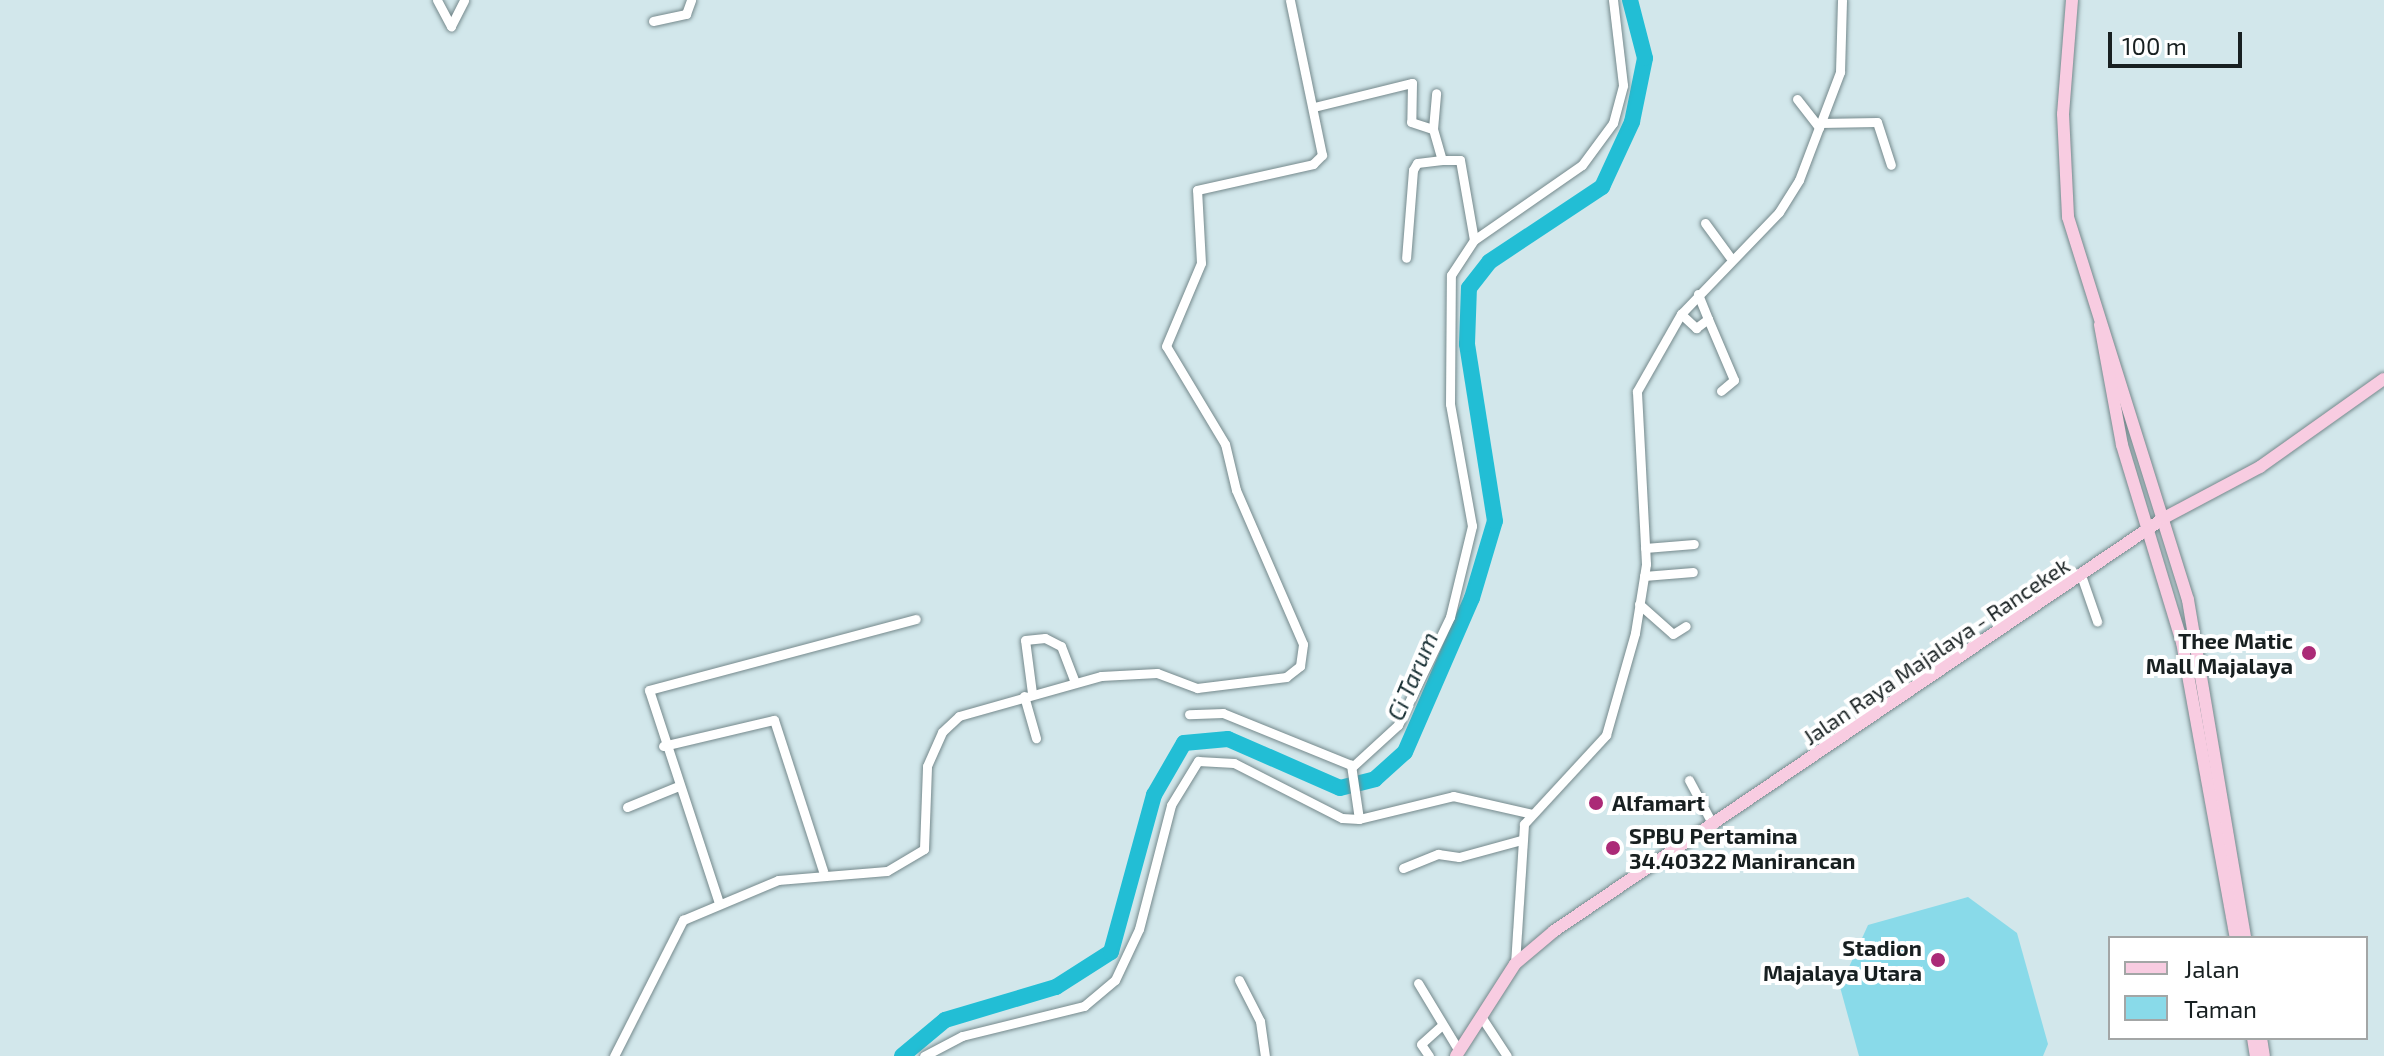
<!DOCTYPE html>
<html>
<head>
<meta charset="utf-8">
<style>
	body { margin:0 }
	#map { position:relative; width:2384px; height:1056px; overflow:hidden; background:#d2e7eb; font-family:"Exo 2",sans-serif }
	div>[style] { position:absolute }
	[style*='--x'] { left:calc(var(--x)*1px); top:calc(var(--y)*1px); width:calc(var(--w)*1px); rotate:calc(var(--a)*1deg) }
	.green>* { inset:0; background:#89dae9 }
	.river>* { height:16px; margin:-8px; padding:0 8px; transform-origin:8px; border-radius:8px; background:#22bed5 }
	.roads { filter:drop-shadow(0 0 2px #75898c) drop-shadow(0 0 2px #75898c) }
	.minor>* { height:9px; margin:-4.5px; padding:0 4.5px; transform-origin:4.5px; border-radius:4.5px; background:#fff }
	.major>* { height:12px; margin:-6px; padding:0 6px; transform-origin:6px; border-radius:6px; background:#f8cce1 }
	.dots>* { width:22px; height:22px; translate:-50% -50%; box-sizing:border-box; border:4px solid #fff; border-radius:50% }
	span { translate:-50% -50%; white-space:nowrap; text-align:center; line-height:1.15; -webkit-text-stroke:8px #fff; paint-order:stroke }
	.poi-label { font-size:22px; color:#182021; font-weight:700 }
	.right { translate:-100% -50%; text-align:right }
	.left { translate:0 -50%; text-align:left }
	.street-label { font-size:22px; color:#182021 }
	.water-label { font-size:24px; color:#1b3236; font-style:italic }
	.legend { position:absolute; left:2108px; top:936px; width:260px; height:104px; box-sizing:border-box; background:#fff; border:2px solid #a3a6a6; margin:0; padding:10px 14px; list-style:none; font-size:24px; color:#182021 }
	.legend li { display:flex; align-items:center; gap:16px; height:40px }
	.legend b { width:40px; border:2px solid #a3a6a6 }
	.scale { position:absolute; left:2108px; top:32px; width:134px; height:36px; box-sizing:border-box; border:4px solid #182021; border-top:0; padding-left:10px; font-size:24px; line-height:28px; white-space:nowrap; color:#182021; -webkit-text-stroke:6px #fff; paint-order:stroke }
</style>
</head>
<body>
<div id="map">
	<div class="green">
		<div style="clip-path:polygon(1968px 897px,2017px 933px,2048px 1044px,2043px 1056px,1859px 1056px,1840px 987px,1868px 925px)"></div>
	</div>
	<div class="river">
		<div style="--x:902;--y:1056;--w:56;--a:-39.9"></div>
		<div style="--x:945;--y:1020;--w:116;--a:-16.6"></div>
		<div style="--x:1056;--y:987;--w:65;--a:-32.5"></div>
		<div style="--x:1111;--y:952;--w:163;--a:-74.7"></div>
		<div style="--x:1154;--y:795;--w:60;--a:-60"></div>
		<div style="--x:1184;--y:743;--w:44;--a:-5.2"></div>
		<div style="--x:1228;--y:739;--w:122;--a:23.6"></div>
		<div style="--x:1340;--y:788;--w:36;--a:-14"></div>
		<div style="--x:1375;--y:779;--w:40;--a:-42"></div>
		<div style="--x:1405;--y:752;--w:168;--a:-66.5"></div>
		<div style="--x:1472;--y:598;--w:80;--a:-73.4"></div>
		<div style="--x:1495;--y:521;--w:179;--a:-99"></div>
		<div style="--x:1467;--y:344;--w:56;--a:-88"></div>
		<div style="--x:1469;--y:288;--w:33;--a:-52"></div>
		<div style="--x:1489;--y:262;--w:136;--a:-33.6"></div>
		<div style="--x:1602;--y:187;--w:72;--a:-65.2"></div>
		<div style="--x:1632;--y:122;--w:65;--a:-78.5"></div>
		<div style="--x:1645;--y:58;--w:60;--a:-104.5"></div>
	</div>
	<div class="roads">
		<div class="minor">
			<div style="--x:437;--y:0;--w:30;--a:62"></div>
			<div style="--x:653;--y:21;--w:34;--a:-12"></div>
			<div style="--x:686;--y:14;--w:15;--a:-70"></div>
			<div style="--x:451;--y:26;--w:29;--a:-63"></div>
			<div style="--x:1797;--y:99;--w:36;--a:52"></div>
			<div style="--x:1314;--y:107;--w:101;--a:-13.8"></div>
			<div style="--x:1412;--y:83;--w:39;--a:91"></div>
			<div style="--x:1411;--y:122;--w:23;--a:18"></div>
			<div style="--x:1433;--y:129;--w:32;--a:74"></div>
			<div style="--x:1442;--y:160;--w:25;--a:173"></div>
			<div style="--x:1417;--y:163;--w:8;--a:120"></div>
			<div style="--x:1413;--y:170;--w:88;--a:94.5"></div>
			<div style="--x:1820;--y:123;--w:57;--a:-1"></div>
			<div style="--x:1877;--y:122;--w:45;--a:72"></div>
			<div style="--x:1433;--y:129;--w:36;--a:-85"></div>
			<div style="--x:1442;--y:160;--w:18;--a:0"></div>
			<div style="--x:1460;--y:160;--w:81;--a:80.1"></div>
			<div style="--x:1705;--y:223;--w:42;--a:53.7"></div>
			<div style="--x:1681;--y:314;--w:21;--a:43"></div>
			<div style="--x:1696;--y:328;--w:15;--a:-37"></div>
			<div style="--x:1708;--y:319;--w:27;--a:-112"></div>
			<div style="--x:1708;--y:319;--w:66;--a:66.9"></div>
			<div style="--x:1734;--y:380;--w:17;--a:140"></div>
			<div style="--x:1645;--y:548;--w:49;--a:-4.7"></div>
			<div style="--x:1644;--y:576;--w:49;--a:-4.7"></div>
			<div style="--x:2082;--y:578;--w:46;--a:70.8"></div>
			<div style="--x:1639;--y:604;--w:45;--a:41.4"></div>
			<div style="--x:1673;--y:634;--w:15;--a:-32"></div>
			<div style="--x:1032;--y:693;--w:53;--a:-97.5"></div>
			<div style="--x:1025;--y:640;--w:20;--a:-6"></div>
			<div style="--x:1045;--y:638;--w:18;--a:27"></div>
			<div style="--x:1061;--y:646;--w:39;--a:69"></div>
			<div style="--x:1024;--y:696;--w:44;--a:74.1"></div>
			<div style="--x:663;--y:746;--w:114;--a:-13.2"></div>
			<div style="--x:774;--y:720;--w:159;--a:72"></div>
			<div style="--x:1352;--y:767;--w:62;--a:-42.4"></div>
			<div style="--x:1398;--y:725;--w:120;--a:-64.3"></div>
			<div style="--x:1450;--y:617;--w:94;--a:-76.4"></div>
			<div style="--x:1472;--y:526;--w:124;--a:-100.2"></div>
			<div style="--x:1450;--y:404;--w:129;--a:-89.6"></div>
			<div style="--x:1451;--y:275;--w:42;--a:-56.7"></div>
			<div style="--x:1474;--y:240;--w:131;--a:-34.8"></div>
			<div style="--x:1582;--y:165;--w:52;--a:-53.6"></div>
			<div style="--x:1613;--y:123;--w:39;--a:-75"></div>
			<div style="--x:1623;--y:85;--w:86;--a:-96.7"></div>
			<div style="--x:1689;--y:780;--w:51;--a:61.9"></div>
			<div style="--x:627;--y:807;--w:53;--a:-22.2"></div>
			<div style="--x:1359;--y:819;--w:97;--a:-13.7"></div>
			<div style="--x:1453;--y:796;--w:81;--a:12.8"></div>
			<div style="--x:1403;--y:868;--w:38;--a:-22"></div>
			<div style="--x:1438;--y:854;--w:21;--a:8"></div>
			<div style="--x:1459;--y:857;--w:64;--a:-15.3"></div>
			<div style="--x:719;--y:903;--w:224;--a:-108.2"></div>
			<div style="--x:649;--y:690;--w:276;--a:-14.9"></div>
			<div style="--x:1515;--y:964;--w:140;--a:-86.3"></div>
			<div style="--x:1524;--y:824;--w:121;--a:-47.3"></div>
			<div style="--x:1606;--y:735;--w:106;--a:-74.1"></div>
			<div style="--x:1635;--y:633;--w:70;--a:-80.9"></div>
			<div style="--x:1646;--y:564;--w:173;--a:-93"></div>
			<div style="--x:1637;--y:391;--w:89;--a:-60.3"></div>
			<div style="--x:1681;--y:314;--w:141;--a:-46.1"></div>
			<div style="--x:1779;--y:212;--w:38;--a:-58"></div>
			<div style="--x:1799;--y:180;--w:116;--a:-69.2"></div>
			<div style="--x:1840;--y:72;--w:72;--a:-88.4"></div>
			<div style="--x:1239;--y:980;--w:46;--a:62.9"></div>
			<div style="--x:1260;--y:1021;--w:35;--a:82"></div>
			<div style="--x:1418;--y:983;--w:79;--a:58.9"></div>
			<div style="--x:1482;--y:1018;--w:45;--a:56.7"></div>
			<div style="--x:614;--y:1056;--w:153;--a:-63.1"></div>
			<div style="--x:683;--y:920;--w:103;--a:-22.8"></div>
			<div style="--x:778;--y:880;--w:109;--a:-4.7"></div>
			<div style="--x:887;--y:871;--w:43;--a:-30.7"></div>
			<div style="--x:924;--y:849;--w:83;--a:-87.9"></div>
			<div style="--x:927;--y:766;--w:37;--a:-66"></div>
			<div style="--x:942;--y:732;--w:23;--a:-43"></div>
			<div style="--x:959;--y:716;--w:148;--a:-15.7"></div>
			<div style="--x:1101;--y:676;--w:56;--a:-3.1"></div>
			<div style="--x:1157;--y:673;--w:43;--a:20.6"></div>
			<div style="--x:1197;--y:688;--w:90;--a:-7"></div>
			<div style="--x:1286;--y:677;--w:18;--a:-38"></div>
			<div style="--x:1300;--y:666;--w:22;--a:-82"></div>
			<div style="--x:1303;--y:644;--w:168;--a:-113.5"></div>
			<div style="--x:1236;--y:490;--w:47;--a:-103.4"></div>
			<div style="--x:1225;--y:444;--w:114;--a:-121"></div>
			<div style="--x:1166;--y:346;--w:90;--a:-67.1"></div>
			<div style="--x:1201;--y:263;--w:73;--a:-93.1"></div>
			<div style="--x:1197;--y:190;--w:119;--a:-12.6"></div>
			<div style="--x:1313;--y:164;--w:13;--a:-45"></div>
			<div style="--x:1322;--y:155;--w:158;--a:-101.7"></div>
			<div style="--x:924;--y:1056;--w:43;--a:-27.8"></div>
			<div style="--x:962;--y:1036;--w:126;--a:-13.8"></div>
			<div style="--x:1084;--y:1006;--w:40;--a:-40"></div>
			<div style="--x:1115;--y:980;--w:56;--a:-64.8"></div>
			<div style="--x:1139;--y:929;--w:128;--a:-75.5"></div>
			<div style="--x:1171;--y:805;--w:52;--a:-58.5"></div>
			<div style="--x:1198;--y:761;--w:36;--a:3"></div>
			<div style="--x:1234;--y:763;--w:121;--a:27"></div>
			<div style="--x:1342;--y:818;--w:17;--a:3"></div>
			<div style="--x:1359;--y:819;--w:55;--a:-98.4"></div>
			<div style="--x:1351;--y:765;--w:138;--a:-157.9"></div>
			<div style="--x:1223;--y:713;--w:34;--a:178"></div>
			<div style="--x:1429;--y:1056;--w:14;--a:-124"></div>
			<div style="--x:1421;--y:1044;--w:28;--a:-42"></div>
		</div>
		<div class="major">
			<div style="--x:2072;--y:0;--w:114;--a:94.5"></div>
			<div style="--x:2063;--y:114;--w:103;--a:87.2"></div>
			<div style="--x:2068;--y:217;--w:401;--a:72.6"></div>
			<div style="--x:2188;--y:600;--w:343;--a:80.4"></div>
			<div style="--x:2100;--y:325;--w:122;--a:79.6"></div>
			<div style="--x:2122;--y:445;--w:206;--a:73.1"></div>
			<div style="--x:2182;--y:642;--w:301;--a:79.7"></div>
			<div style="--x:2253;--y:1038;--w:18;--a:81"></div>
			<div style="--x:2261;--y:1038;--w:18;--a:81"></div>
			<div style="--x:1456;--y:1056;--w:109;--a:-57.3"></div>
			<div style="--x:1515;--y:964;--w:51;--a:-40.2"></div>
			<div style="--x:1554;--y:931;--w:737;--a:-34.1"></div>
			<div style="--x:2164;--y:518;--w:109;--a:-28"></div>
			<div style="--x:2260;--y:467;--w:152;--a:-35.4"></div>
		</div>
	</div>
	<div class="dots">
		<div style="left:2309px;top:653px;background:#ab2a77"></div>
		<div style="left:1596px;top:803px;background:#ab2a77"></div>
		<div style="left:1613px;top:848px;background:#ab2a77"></div>
		<div style="left:1938px;top:960px;background:#ab2a77"></div>
	</div>
	<div class="poi-label">
		<span class="right" style="left:2293px;top:653px">Thee Matic<br>Mall Majalaya</span>
		<span class="left" style="left:1612px;top:803px">Alfamart</span>
		<span class="left" style="left:1629px;top:848px">SPBU Pertamina<br>34.40322 Manirancan</span>
		<span class="right" style="left:1922px;top:960px">Stadion<br>Majalaya Utara</span>
	</div>
	<div class="street-label">
		<span style="left:1936px;top:651px;rotate:-34deg">Jalan Raya Majalaya - Rancekek</span>
	</div>
	<div class="water-label">
		<span style="left:1412px;top:676px;rotate:-67deg">Ci Tarum</span>
	</div>
	<ul class="legend">
	<li><b style="height:10px;background:#f8cce1"></b>Jalan</li>
	<li><b style="height:22px;background:#89dae9"></b>Taman</li>
	</ul>
	<div class="scale">100 m</div>
</div>
</body>
</html>
